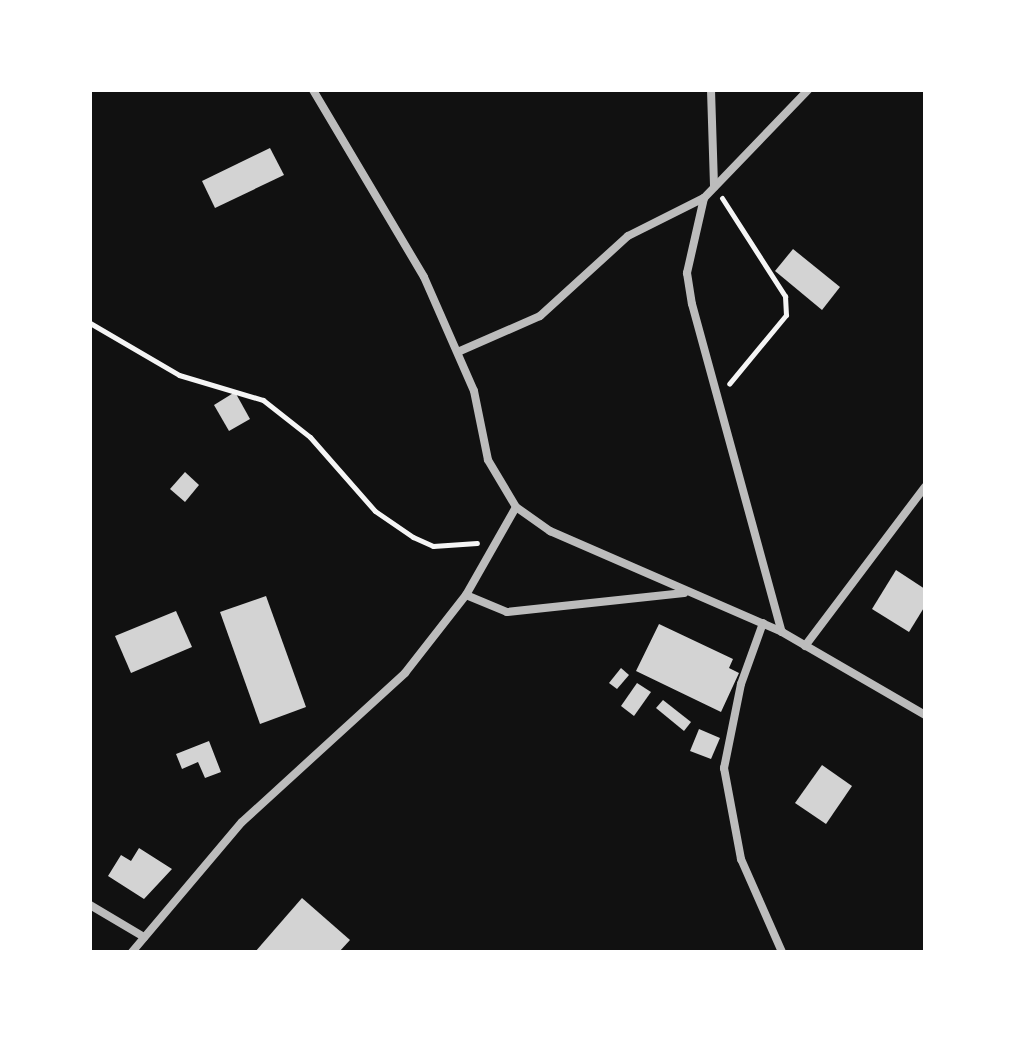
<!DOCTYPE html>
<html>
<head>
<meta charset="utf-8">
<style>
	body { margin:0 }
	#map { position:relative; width:1015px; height:1042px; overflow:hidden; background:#111; font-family:Karla,sans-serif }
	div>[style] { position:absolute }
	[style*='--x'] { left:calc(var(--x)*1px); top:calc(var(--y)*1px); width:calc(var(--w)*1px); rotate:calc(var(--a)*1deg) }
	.building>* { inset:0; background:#d3d3d3 }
	.path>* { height:5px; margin:-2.5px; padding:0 2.5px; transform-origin:2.5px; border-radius:2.5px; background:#f5f5f5 }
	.minor>* { height:8px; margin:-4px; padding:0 4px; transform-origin:4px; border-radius:4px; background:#bcbcbc }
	span { translate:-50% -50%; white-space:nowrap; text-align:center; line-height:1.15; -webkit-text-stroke:6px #fff; paint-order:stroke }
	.frame { position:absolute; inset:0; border:92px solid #fff; pointer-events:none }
</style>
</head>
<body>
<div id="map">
	<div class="building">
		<div style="clip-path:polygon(270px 148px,284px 175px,215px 208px,202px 181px)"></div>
		<div style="clip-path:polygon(793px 249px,840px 287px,822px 310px,775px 271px)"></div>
		<div style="clip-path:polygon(235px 392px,250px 419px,229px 431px,214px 405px)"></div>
		<div style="clip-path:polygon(185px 472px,199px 485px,185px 502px,170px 489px)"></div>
		<div style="clip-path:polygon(896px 570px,925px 589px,925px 606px,909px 632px,872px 609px)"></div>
		<div style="clip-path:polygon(266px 596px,306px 707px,260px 724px,220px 612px)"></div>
		<div style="clip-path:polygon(176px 611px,192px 647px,131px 673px,115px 636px)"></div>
		<div style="clip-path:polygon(659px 624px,733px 659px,729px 668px,739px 673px,721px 712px,636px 671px)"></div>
		<div style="clip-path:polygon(621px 668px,629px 675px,617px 689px,609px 683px)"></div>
		<div style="clip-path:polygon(637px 683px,651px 692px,634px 716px,621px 706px)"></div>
		<div style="clip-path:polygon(663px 700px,691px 722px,684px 731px,656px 708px)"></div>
		<div style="clip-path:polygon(699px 729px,720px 738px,711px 759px,690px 751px)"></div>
		<div style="clip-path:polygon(209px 741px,221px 772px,205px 778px,198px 762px,182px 769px,176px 754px)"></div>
		<div style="clip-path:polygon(822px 765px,852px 786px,826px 824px,795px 803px)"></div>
		<div style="clip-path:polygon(139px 848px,172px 869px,144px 899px,108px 876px,121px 855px,131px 861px)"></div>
		<div style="clip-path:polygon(302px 898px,350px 940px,339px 952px,255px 952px)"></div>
	</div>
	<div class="path">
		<div style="--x:722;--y:198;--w:117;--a:57.3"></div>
		<div style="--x:785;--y:296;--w:19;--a:87"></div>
		<div style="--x:786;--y:315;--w:89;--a:129.6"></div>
		<div style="--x:90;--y:323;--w:103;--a:30.3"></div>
		<div style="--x:179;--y:375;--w:88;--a:16.6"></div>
		<div style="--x:263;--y:400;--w:60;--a:38.2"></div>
		<div style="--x:310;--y:437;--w:98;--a:48.7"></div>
		<div style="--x:375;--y:511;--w:46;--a:34.4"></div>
		<div style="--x:413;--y:537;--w:22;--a:24"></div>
		<div style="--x:433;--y:546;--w:44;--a:-3.9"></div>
	</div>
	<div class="minor">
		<div style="--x:313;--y:90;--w:217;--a:59.3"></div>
		<div style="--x:424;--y:277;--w:124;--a:66.3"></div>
		<div style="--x:474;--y:391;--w:70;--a:78.5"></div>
		<div style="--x:488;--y:460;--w:55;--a:59.2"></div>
		<div style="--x:516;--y:507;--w:42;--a:35.2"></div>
		<div style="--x:550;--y:531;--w:253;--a:23.5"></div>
		<div style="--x:782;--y:632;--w:165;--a:30.1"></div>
		<div style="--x:711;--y:90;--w:97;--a:88.2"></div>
		<div style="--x:704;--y:198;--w:77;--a:102.8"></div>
		<div style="--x:687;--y:273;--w:31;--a:81"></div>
		<div style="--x:692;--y:304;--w:340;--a:74.7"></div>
		<div style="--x:460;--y:351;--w:87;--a:-23.6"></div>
		<div style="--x:540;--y:316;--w:119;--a:-42.3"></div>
		<div style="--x:628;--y:236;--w:85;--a:-26.6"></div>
		<div style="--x:704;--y:198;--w:150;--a:-46.1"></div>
		<div style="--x:466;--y:595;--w:44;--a:22.5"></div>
		<div style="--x:507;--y:612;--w:178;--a:-6.1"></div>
		<div style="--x:763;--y:623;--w:65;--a:109.8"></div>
		<div style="--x:741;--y:684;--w:86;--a:101.4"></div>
		<div style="--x:724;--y:768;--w:93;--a:79.4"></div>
		<div style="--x:741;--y:859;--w:102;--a:66.2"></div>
		<div style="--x:805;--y:646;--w:199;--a:-53"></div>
		<div style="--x:90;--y:905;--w:63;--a:30.7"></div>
		<div style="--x:132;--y:952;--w:170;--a:-49.8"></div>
		<div style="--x:242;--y:822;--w:221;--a:-42.4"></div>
		<div style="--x:405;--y:673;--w:99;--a:-52"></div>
		<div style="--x:466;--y:595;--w:101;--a:-60.4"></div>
	</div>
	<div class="frame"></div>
</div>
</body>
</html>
